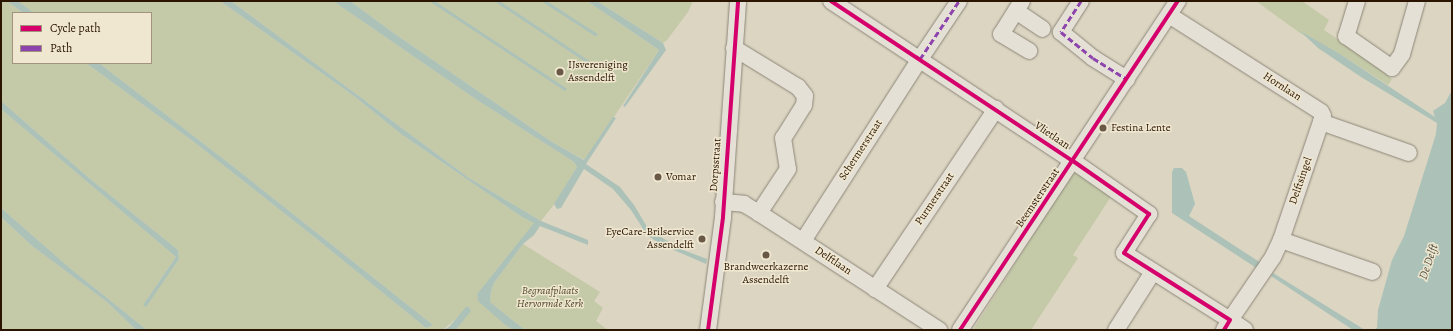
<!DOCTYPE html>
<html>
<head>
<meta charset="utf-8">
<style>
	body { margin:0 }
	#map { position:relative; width:1453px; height:331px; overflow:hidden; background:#dcd5c2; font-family:Alegreya,serif }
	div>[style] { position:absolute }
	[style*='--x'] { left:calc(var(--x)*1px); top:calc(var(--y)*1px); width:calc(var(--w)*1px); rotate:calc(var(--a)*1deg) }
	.green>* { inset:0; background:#c4caa8 }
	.water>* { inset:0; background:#acc2b8 }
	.stream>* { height:3px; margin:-1.5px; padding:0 1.5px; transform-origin:1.5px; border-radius:1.5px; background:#acc2b8 }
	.roads { filter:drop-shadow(0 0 1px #8d8678) drop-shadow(0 0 1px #8d8678) }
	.minor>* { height:16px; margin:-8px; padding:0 8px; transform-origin:8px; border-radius:8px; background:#e4e0d6 }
	.quiet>* { height:3px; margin-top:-1.5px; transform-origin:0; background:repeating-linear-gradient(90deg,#8e44ad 0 6px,transparent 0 9px) }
	.cycleway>* { height:4px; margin:-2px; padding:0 2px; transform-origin:2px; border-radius:2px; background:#d6006c }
	.dots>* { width:11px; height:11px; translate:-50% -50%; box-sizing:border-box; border:2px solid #efe7d0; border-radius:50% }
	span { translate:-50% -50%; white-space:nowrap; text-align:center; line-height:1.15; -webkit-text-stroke:3px #efe7d0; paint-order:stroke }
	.poi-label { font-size:11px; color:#2b1501 }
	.left { translate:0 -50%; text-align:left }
	.right { translate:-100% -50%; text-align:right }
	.street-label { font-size:11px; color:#2b1501 }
	.park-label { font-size:11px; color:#53492c; font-style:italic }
	.water-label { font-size:12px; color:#514f40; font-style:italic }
	.frame { position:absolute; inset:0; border:2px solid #2b1501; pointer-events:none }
	.legend { position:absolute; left:12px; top:12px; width:140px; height:52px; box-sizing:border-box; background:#efe7d0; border:1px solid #a1937d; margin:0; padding:5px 7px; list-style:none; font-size:12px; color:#2b1501 }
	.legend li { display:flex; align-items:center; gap:8px; height:20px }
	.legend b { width:20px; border:1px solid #a1937d }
</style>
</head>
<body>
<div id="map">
	<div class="green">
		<div style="clip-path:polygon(1px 1px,7px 1px,23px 13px,13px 13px,13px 63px,86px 63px,194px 142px,313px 236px,426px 328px,433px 325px,239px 171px,99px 63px,151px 63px,151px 13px,34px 13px,18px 1px,220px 1px,354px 96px,401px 134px,522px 217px,535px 223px,477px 294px,479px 301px,513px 330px,456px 330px,461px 323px,469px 307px,443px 330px,147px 330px,71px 269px,1px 208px,1px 109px,176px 257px,143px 305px,162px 283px,179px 259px,178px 250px,89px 178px,1px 101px)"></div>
		<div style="clip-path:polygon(231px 1px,333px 1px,477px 100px,574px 162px,577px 167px,556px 202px,541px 221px,469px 178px)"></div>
		<div style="clip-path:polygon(350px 1px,587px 1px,659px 50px,585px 160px,552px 142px,395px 34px)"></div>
		<div style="clip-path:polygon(597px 1px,693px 1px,688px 12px,667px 40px,663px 43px)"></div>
		<div style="clip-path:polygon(1256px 1px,1302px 1px,1329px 20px,1324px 30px,1376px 65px,1392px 79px,1388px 85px,1340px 54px,1300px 33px)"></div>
		<div style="clip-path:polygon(1077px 173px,1112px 195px,1073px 255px,1078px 258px,1031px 330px,973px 330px,1071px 175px)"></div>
		<div style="clip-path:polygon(1px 217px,31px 245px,107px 302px,136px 330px,1px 330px)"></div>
		<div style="clip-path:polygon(523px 244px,600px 292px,594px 301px,603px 308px,596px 321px,608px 330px,525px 330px,490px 302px,491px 291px,494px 283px)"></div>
	</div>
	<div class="water">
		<div style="clip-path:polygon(7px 1px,18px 1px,34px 13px,23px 13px)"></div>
		<div style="clip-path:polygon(220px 1px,231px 1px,469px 178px,541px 221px,588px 240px,588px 245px,540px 226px,534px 235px,523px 244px,494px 283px,491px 291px,490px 302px,525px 330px,513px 330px,503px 323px,478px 301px,477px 294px,534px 223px,522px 217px,401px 134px,354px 96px)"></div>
		<div style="clip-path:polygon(333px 1px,350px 1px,395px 34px,552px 142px,584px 160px,613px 117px,616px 118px,586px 164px,620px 187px,634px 205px,649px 230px,683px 250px,707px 259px,706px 264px,660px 244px,647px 235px,631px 210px,613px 189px,584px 169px,561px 208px,557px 209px,554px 204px,577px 167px,574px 162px,477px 100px)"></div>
		<div style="clip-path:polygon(587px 1px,597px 1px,663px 43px,666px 50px,625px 107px,623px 106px,659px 50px)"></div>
		<div style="clip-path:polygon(1300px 31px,1340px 54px,1435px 117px,1433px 111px,1445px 103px,1452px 90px,1452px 330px,1373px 330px,1377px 328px,1378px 310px,1392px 260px,1404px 236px,1436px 134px,1437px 123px,1361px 77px,1318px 48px)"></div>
		<div style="clip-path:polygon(86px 63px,99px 63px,239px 171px,433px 325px,426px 328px,313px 236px,194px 142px)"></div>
		<div style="clip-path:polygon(1px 101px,89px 178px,178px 250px,179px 259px,146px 307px,143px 305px,176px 257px,8px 115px,1px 109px)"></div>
		<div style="clip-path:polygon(1174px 168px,1182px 168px,1186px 172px,1195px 204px,1189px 216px,1261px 263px,1258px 269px,1172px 213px,1172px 172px)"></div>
		<div style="clip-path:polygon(1px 208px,71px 269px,147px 330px,136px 330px,107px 302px,31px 245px,1px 217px)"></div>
		<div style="clip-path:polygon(1273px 273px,1365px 330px,1353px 330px,1271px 276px)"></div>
		<div style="clip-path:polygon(466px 307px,469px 307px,471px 311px,456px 330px,443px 330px,449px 327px)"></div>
	</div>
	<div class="stream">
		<div style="--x:432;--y:1;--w:159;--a:33.5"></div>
		<div style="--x:497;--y:1;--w:108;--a:33.7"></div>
		<div style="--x:544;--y:1;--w:61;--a:32.9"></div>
	</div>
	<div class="roads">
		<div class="minor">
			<div style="--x:831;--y:1;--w:290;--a:33.5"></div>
			<div style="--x:1073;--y:161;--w:93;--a:34.9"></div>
			<div style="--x:1149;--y:214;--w:46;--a:122.7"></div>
			<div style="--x:1124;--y:253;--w:125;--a:32.3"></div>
			<div style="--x:1230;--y:320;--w:12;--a:121"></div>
			<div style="--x:1022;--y:1;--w:39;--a:122"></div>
			<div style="--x:1001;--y:34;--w:33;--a:31"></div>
			<div style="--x:1081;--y:1;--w:37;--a:123"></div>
			<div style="--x:1061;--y:32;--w:41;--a:39.1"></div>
			<div style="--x:1093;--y:58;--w:40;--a:32"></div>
			<div style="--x:1357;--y:1;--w:37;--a:107"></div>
			<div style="--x:1346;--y:36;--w:56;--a:34.8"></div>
			<div style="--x:1392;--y:68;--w:17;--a:-54"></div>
			<div style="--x:1402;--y:54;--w:55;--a:-74.2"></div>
			<div style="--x:1016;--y:11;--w:32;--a:34"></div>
			<div style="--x:1169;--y:15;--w:180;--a:32.5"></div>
			<div style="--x:1321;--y:112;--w:4;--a:63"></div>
			<div style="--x:1323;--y:116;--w:6;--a:108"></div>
			<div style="--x:1321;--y:122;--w:93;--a:19.4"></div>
			<div style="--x:734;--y:48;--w:75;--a:31.4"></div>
			<div style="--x:798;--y:87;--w:11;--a:52"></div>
			<div style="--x:805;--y:96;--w:9;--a:96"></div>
			<div style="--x:804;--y:105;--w:39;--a:122"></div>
			<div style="--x:783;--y:138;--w:31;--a:81"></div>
			<div style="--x:788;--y:169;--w:53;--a:123.4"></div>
			<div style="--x:723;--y:202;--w:21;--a:5"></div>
			<div style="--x:744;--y:204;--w:17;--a:31"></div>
			<div style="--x:759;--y:213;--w:215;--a:33"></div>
			<div style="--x:1281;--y:240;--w:97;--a:19.2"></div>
			<div style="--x:803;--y:241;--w:216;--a:-57.3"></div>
			<div style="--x:920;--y:59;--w:70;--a:-56.1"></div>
			<div style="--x:875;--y:289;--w:217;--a:-56.1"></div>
			<div style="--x:708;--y:330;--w:114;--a:-82.4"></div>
			<div style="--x:723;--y:217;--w:217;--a:-86"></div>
			<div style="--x:960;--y:330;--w:395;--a:-56.5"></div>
			<div style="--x:1116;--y:330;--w:69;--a:-57.5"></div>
			<div style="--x:1245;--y:330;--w:18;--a:-146"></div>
			<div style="--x:1230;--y:320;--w:76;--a:-55.7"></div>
			<div style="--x:1273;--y:257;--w:19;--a:-65"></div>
			<div style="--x:1281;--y:240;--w:125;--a:-71.3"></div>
		</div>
	</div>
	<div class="quiet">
		<div style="--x:1081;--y:1;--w:37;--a:123"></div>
		<div style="--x:1061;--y:32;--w:41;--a:39.1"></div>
		<div style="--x:1093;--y:58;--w:40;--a:32"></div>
		<div style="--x:916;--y:56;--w:5;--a:37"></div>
		<div style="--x:920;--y:59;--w:70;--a:-56.1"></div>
	</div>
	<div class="cycleway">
		<div style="--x:831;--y:1;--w:290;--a:33.5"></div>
		<div style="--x:1073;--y:161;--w:93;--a:34.9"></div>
		<div style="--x:1149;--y:214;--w:46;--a:122.7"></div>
		<div style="--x:1124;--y:253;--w:125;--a:32.3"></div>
		<div style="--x:1230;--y:320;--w:12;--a:121"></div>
		<div style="--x:708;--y:330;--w:114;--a:-82.4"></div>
		<div style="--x:723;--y:217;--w:217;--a:-86"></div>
		<div style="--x:960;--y:330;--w:395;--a:-56.5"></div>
	</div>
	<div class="dots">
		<div style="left:560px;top:72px;background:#695845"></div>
		<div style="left:1103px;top:128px;background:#695845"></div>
		<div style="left:658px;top:177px;background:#695845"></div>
		<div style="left:702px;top:239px;background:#695845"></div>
		<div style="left:766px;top:255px;background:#695845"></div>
	</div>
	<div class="poi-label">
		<span class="left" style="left:568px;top:72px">IJsvereniging<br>Assendelft</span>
		<span class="left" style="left:1111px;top:128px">Festina Lente</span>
		<span class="left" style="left:666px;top:177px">Vomar</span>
		<span class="right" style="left:694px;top:239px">EyeCare-Brilservice<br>Assendelft</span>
		<span style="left:766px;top:274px">Brandweerkazerne<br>Assendelft</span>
	</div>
	<div class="street-label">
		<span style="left:1282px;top:87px;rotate:33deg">Hornlaan</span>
		<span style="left:1052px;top:136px;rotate:34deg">Vlietlaan</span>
		<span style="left:861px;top:150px;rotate:-57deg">Schermerstraat</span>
		<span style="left:716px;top:165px;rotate:-86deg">Dorpsstraat</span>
		<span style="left:1301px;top:181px;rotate:-71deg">Delftsingel</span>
		<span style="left:1038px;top:198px;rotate:-56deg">Beemsterstraat</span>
		<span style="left:935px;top:199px;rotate:-56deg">Purmerstraat</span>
		<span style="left:833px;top:261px;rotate:34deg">Delftlaan</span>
	</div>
	<div class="park-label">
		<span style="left:550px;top:298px">Begraafplaats<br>Hervormde Kerk</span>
	</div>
	<div class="water-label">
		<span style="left:1429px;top:262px;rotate:-71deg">De Delft</span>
	</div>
	<div class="frame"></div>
	<ul class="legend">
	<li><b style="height:5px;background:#d6006c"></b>Cycle path</li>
	<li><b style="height:5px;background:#8e44ad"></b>Path</li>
	</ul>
</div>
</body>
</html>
